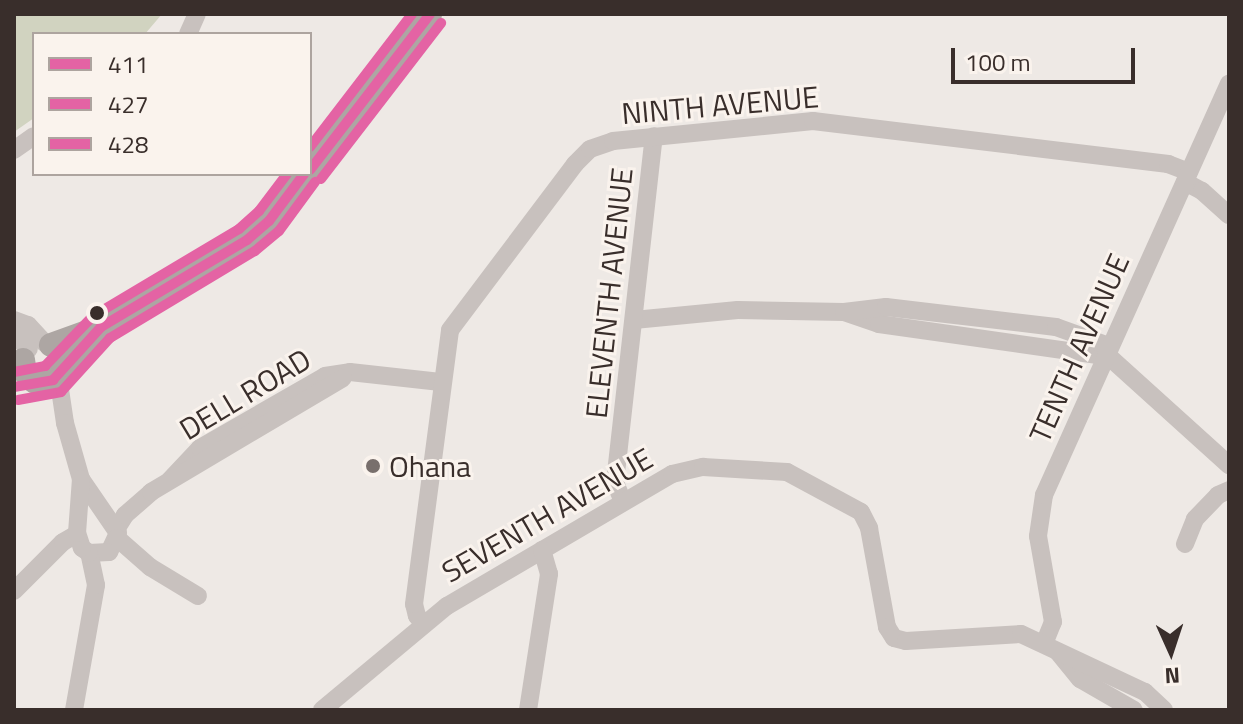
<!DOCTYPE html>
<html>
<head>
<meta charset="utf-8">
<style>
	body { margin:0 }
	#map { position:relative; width:1243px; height:724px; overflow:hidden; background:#eee9e5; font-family:"Titillium Web",sans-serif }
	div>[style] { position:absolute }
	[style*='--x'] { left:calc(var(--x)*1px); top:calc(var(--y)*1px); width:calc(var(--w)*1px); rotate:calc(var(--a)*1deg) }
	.green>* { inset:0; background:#d1d3c0 }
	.minor>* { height:18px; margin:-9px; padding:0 9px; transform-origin:9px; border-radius:9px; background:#c8c1be }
	.major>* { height:24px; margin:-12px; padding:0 12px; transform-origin:12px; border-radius:12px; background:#ada6a3 }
	.bus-1>* { height:10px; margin:-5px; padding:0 5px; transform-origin:5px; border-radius:5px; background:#e463a4 }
	.bus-2>* { height:10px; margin:-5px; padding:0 5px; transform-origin:5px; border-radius:5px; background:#e463a4 }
	.bus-3>* { height:10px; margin:-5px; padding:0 5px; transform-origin:5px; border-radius:5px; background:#e463a4 }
	.dots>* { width:22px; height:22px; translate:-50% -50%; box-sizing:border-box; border:4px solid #faf3ed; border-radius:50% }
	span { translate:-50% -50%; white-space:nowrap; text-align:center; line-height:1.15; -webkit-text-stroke:6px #faf3ed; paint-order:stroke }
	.street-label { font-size:30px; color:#392e2b }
	.poi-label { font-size:30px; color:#392e2b }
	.left { translate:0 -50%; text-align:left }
	.frame { position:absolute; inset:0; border:16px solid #392e2b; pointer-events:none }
	.legend { position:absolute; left:32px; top:32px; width:280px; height:144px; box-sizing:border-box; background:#faf3ed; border:2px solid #ada49f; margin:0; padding:10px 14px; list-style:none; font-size:24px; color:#392e2b }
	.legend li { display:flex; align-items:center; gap:16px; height:40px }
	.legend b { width:40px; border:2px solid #ada49f }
	.north { position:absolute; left:1131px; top:612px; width:80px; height:80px; -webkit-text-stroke:6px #faf3ed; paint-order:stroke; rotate:177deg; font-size:22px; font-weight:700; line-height:32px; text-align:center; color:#392e2b }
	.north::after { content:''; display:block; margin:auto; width:28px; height:36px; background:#392e2b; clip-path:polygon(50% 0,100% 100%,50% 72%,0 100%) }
	.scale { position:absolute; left:951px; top:48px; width:184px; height:36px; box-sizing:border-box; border:4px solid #392e2b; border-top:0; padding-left:10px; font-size:24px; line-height:28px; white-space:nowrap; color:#392e2b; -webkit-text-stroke:6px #faf3ed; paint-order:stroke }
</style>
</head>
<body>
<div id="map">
	<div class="green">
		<div style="clip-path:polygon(14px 14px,162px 14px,145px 34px,34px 34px,34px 118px,14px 132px)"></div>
	</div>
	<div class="minor">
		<div style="--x:188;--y:34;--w:22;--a:-66"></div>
		<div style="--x:14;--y:150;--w:24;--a:-35"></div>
		<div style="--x:1185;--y:182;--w:19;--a:28"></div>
		<div style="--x:1202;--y:191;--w:36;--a:42"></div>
		<div style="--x:844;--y:312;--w:37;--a:19"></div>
		<div style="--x:879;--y:324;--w:228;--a:8.1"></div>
		<div style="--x:14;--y:320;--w:15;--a:20"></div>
		<div style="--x:28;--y:325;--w:25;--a:47"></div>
		<div style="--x:634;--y:320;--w:104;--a:-5.5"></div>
		<div style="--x:738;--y:310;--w:106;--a:1.1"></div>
		<div style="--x:844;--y:312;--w:42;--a:-6.8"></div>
		<div style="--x:886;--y:307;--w:171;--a:6.7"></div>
		<div style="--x:1056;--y:327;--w:56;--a:19.7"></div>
		<div style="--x:14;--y:334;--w:21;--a:45"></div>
		<div style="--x:1106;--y:354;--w:166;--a:42.1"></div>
		<div style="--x:58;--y:376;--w:48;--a:81.5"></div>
		<div style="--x:65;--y:423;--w:58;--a:74.1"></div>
		<div style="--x:81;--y:479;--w:65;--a:55.6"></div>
		<div style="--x:118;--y:533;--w:21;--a:115"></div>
		<div style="--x:109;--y:552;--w:20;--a:177"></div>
		<div style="--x:170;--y:480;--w:44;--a:-46.8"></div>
		<div style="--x:200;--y:448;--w:144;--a:-29.9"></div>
		<div style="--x:325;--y:376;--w:25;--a:-9"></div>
		<div style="--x:350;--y:372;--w:91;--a:6.3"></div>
		<div style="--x:623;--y:502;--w:22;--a:-112"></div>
		<div style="--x:615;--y:482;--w:348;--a:-83.6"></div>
		<div style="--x:117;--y:528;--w:15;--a:-58"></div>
		<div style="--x:125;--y:515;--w:35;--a:-41"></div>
		<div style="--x:151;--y:492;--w:223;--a:-30.7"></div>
		<div style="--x:117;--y:538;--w:44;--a:41.3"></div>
		<div style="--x:150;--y:567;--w:56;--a:31.1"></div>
		<div style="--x:1185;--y:544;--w:27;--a:-68"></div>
		<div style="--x:1195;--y:519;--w:33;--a:-46"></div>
		<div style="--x:1218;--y:495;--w:12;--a:-24"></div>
		<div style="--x:14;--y:591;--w:69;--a:-45"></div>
		<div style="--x:63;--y:542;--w:16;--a:-30"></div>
		<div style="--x:424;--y:624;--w:11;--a:-131"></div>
		<div style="--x:417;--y:616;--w:12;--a:-104"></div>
		<div style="--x:414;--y:604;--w:276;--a:-82.5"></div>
		<div style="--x:450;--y:330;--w:208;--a:-53"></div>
		<div style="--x:575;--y:164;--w:21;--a:-45"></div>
		<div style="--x:590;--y:149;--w:24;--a:-19"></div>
		<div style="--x:613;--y:141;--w:201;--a:-5.7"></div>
		<div style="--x:813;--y:121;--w:358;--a:6.9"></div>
		<div style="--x:1168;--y:164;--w:22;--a:21"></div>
		<div style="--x:1044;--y:644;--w:24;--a:-68"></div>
		<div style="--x:1053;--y:622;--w:87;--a:-99.9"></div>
		<div style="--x:1038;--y:536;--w:41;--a:-81.7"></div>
		<div style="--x:1044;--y:495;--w:451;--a:-65.8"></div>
		<div style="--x:1058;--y:652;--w:35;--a:51"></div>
		<div style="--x:1080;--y:679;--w:62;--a:29.9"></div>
		<div style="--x:74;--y:710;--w:127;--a:-80"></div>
		<div style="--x:96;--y:585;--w:33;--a:-102"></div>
		<div style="--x:89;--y:553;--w:9;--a:-144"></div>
		<div style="--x:82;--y:548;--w:16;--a:-108"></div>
		<div style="--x:77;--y:533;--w:54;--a:-85.8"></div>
		<div style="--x:322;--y:710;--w:163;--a:-39.8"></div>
		<div style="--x:447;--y:606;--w:261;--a:-30.4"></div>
		<div style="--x:672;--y:474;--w:32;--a:-13"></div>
		<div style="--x:703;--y:467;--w:84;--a:3.4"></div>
		<div style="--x:787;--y:472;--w:84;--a:28.4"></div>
		<div style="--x:861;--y:512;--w:18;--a:63"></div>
		<div style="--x:869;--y:528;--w:101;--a:79.7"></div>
		<div style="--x:887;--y:627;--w:13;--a:58"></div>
		<div style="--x:894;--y:638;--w:12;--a:14"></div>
		<div style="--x:906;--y:641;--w:115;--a:-3.5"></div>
		<div style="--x:1021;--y:634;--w:137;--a:25.1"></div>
		<div style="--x:1145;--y:692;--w:26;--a:43"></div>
		<div style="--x:528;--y:710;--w:138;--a:-81.2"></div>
		<div style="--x:549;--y:574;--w:25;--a:-106"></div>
	</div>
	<div class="major">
		<div style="--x:310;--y:170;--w:197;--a:-52.4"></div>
		<div style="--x:51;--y:345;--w:53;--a:-19.8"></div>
		<div style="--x:101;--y:327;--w:162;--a:-30.4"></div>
		<div style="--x:241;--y:245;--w:37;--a:-41"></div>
		<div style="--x:269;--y:221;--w:60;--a:-51"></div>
		<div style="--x:23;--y:360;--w:12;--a:81"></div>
		<div style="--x:25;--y:372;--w:13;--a:45"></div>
		<div style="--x:34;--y:381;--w:19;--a:-3"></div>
		<div style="--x:53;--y:380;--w:18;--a:-56"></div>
		<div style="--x:63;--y:365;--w:50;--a:-44.2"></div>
	</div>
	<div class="bus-1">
		<div style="--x:310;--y:170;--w:197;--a:-52.4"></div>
		<div style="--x:14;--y:387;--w:40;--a:-10"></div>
		<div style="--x:53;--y:380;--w:72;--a:-47.8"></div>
		<div style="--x:101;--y:327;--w:170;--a:-30.8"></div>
		<div style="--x:247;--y:240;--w:29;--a:-41"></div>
		<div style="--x:269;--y:221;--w:59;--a:-53.3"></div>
	</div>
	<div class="bus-2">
		<div style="--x:321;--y:179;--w:197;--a:-52.4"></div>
		<div style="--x:18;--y:400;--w:44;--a:-10.5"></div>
		<div style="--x:61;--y:392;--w:73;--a:-47.8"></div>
		<div style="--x:110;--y:338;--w:169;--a:-31"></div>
		<div style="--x:255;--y:251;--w:31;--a:-40"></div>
		<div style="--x:279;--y:231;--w:61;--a:-53.7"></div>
	</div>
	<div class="bus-3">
		<div style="--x:310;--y:147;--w:168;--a:-52.5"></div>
		<div style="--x:14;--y:372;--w:32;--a:-11"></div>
		<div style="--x:45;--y:366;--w:69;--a:-46.2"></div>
		<div style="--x:93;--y:316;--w:170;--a:-30.8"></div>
		<div style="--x:239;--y:229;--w:27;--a:-42"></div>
		<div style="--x:259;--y:211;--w:46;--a:-52.9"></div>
	</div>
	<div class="dots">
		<div style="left:97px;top:313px;background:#392e2b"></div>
		<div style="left:373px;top:466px;background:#786f6c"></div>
	</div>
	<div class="street-label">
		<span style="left:720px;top:105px;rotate:-5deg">NINTH AVENUE</span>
		<span style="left:609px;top:293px;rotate:-84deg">ELEVENTH AVENUE</span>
		<span style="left:1079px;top:348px;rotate:-66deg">TENTH AVENUE</span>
		<span style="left:245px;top:394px;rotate:-31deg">DELL ROAD</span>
		<span style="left:547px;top:515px;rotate:-30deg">SEVENTH AVENUE</span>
	</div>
	<div class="poi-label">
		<span class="left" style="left:389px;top:466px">Ohana</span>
	</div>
	<div class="frame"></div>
	<ul class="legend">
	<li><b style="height:10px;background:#e463a4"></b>411</li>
	<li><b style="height:10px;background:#e463a4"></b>427</li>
	<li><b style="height:10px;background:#e463a4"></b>428</li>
	</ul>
	<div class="north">N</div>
	<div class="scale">100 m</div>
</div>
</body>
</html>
